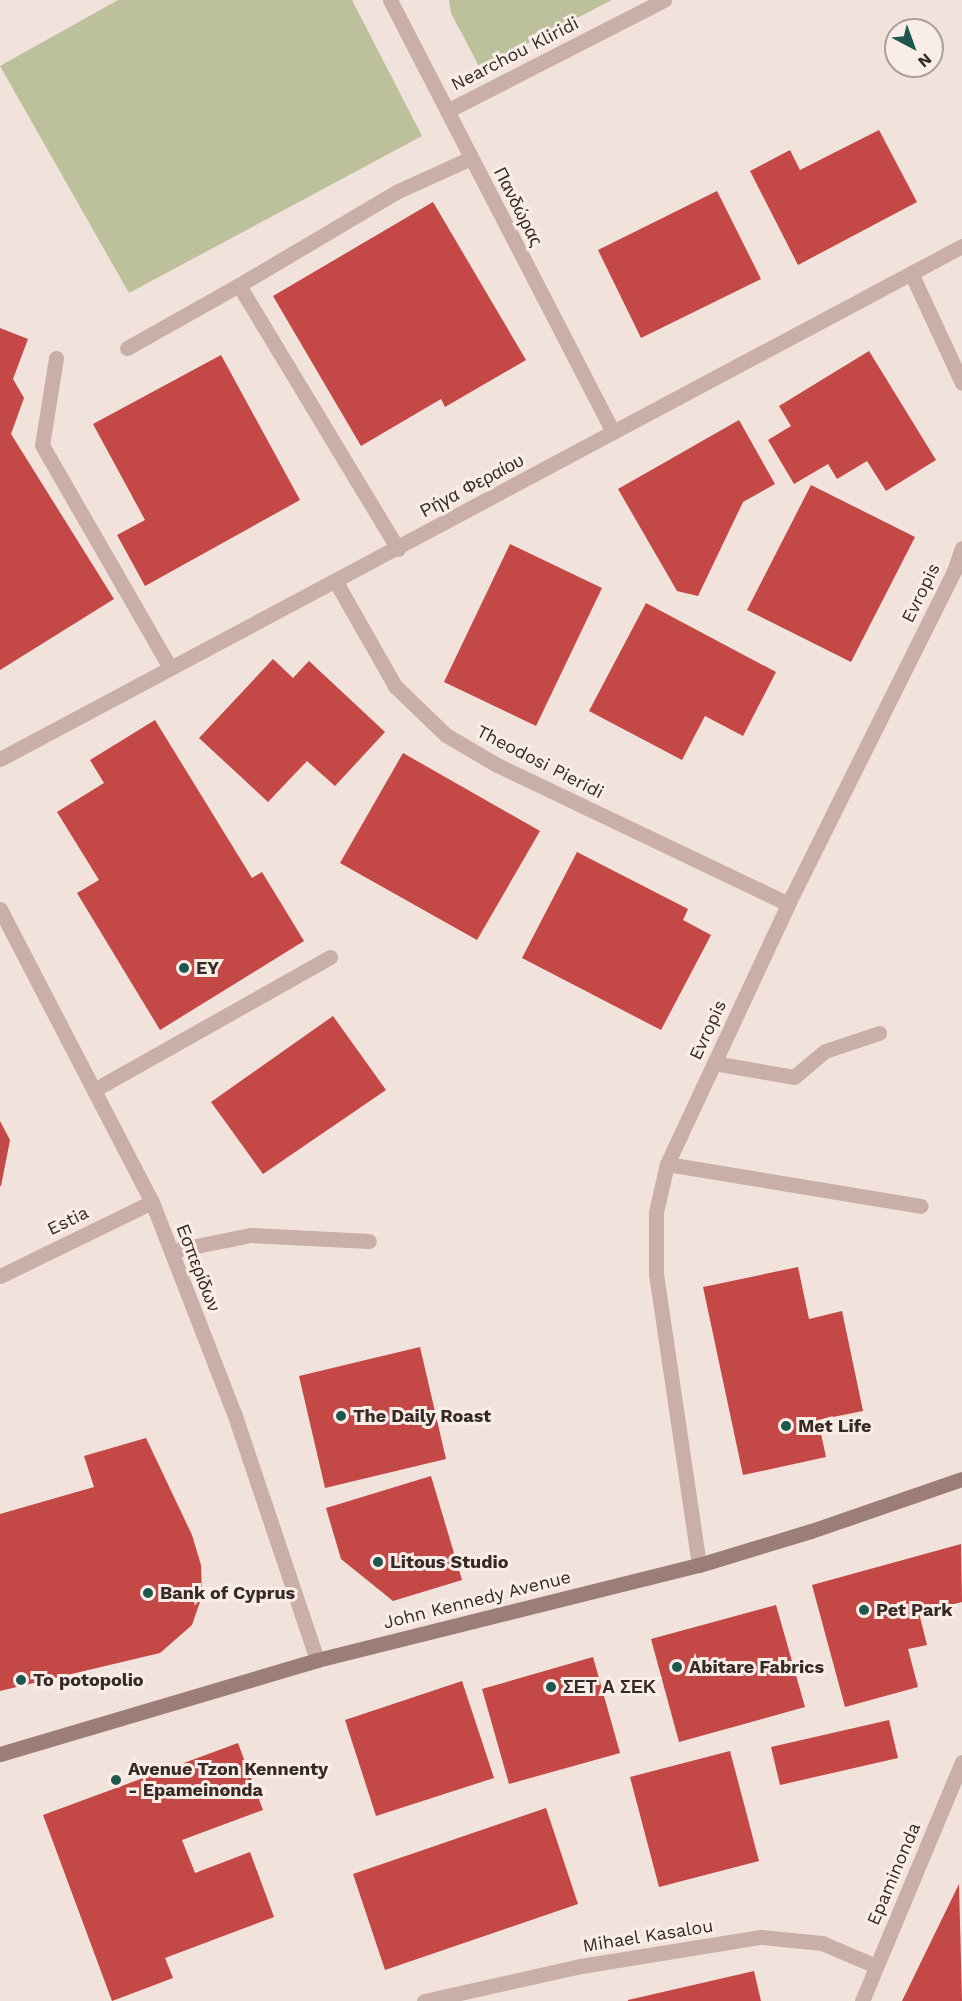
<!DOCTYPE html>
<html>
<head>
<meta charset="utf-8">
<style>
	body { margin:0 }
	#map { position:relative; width:962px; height:2001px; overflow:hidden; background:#f1e2db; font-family:"Work Sans",sans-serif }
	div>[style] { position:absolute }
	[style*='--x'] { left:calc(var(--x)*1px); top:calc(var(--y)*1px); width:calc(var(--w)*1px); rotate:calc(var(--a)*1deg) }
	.green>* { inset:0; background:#bcc09b }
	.building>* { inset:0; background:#c44846 }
	.service>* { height:15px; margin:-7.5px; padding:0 7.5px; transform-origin:7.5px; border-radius:7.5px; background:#c9afa7 }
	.minor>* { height:15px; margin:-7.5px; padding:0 7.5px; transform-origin:7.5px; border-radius:7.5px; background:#c9afa7 }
	.tertiary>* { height:15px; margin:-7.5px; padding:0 7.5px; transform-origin:7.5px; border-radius:7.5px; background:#c9afa7 }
	.secondary>* { height:15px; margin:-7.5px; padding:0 7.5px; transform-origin:7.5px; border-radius:7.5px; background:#9d7d78 }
	.dots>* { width:16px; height:16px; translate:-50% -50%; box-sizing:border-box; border:3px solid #f9ede7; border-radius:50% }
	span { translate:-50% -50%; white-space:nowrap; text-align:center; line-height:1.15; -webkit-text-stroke:6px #f9ede7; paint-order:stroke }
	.street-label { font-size:18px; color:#362927 }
	.poi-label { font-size:18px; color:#362927; font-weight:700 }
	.left { translate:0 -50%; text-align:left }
	.north { position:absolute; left:884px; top:18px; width:60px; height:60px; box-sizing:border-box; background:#f9ede7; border:2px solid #ab9f9a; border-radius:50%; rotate:139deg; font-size:16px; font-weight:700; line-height:24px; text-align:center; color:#362927 }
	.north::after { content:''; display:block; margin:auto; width:21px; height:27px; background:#1d574e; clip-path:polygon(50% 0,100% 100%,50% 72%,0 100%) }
</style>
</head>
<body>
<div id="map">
	<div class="green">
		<div style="clip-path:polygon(118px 0,352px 0,422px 136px,129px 293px,0 66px)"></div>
		<div style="clip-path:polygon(449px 0,612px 0,480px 68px,451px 13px)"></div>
	</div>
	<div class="building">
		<div style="clip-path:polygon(879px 130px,917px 202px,798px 265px,750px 171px,790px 150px,800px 170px)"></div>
		<div style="clip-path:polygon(717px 191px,761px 279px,641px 338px,598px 250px)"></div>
		<div style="clip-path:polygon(433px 202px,526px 360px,445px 407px,441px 399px,361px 446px,273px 296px)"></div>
		<div style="clip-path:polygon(0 328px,28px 339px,13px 379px,24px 398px,11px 434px,114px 599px,0 670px)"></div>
		<div style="clip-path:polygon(869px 351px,936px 460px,886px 491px,867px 461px,837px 479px,828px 464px,794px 484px,768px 440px,791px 426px,779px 406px)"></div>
		<div style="clip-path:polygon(221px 355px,300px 500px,145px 586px,117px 535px,145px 520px,93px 424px)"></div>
		<div style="clip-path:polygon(739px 420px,775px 484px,743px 502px,698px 596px,677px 591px,618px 489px)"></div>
		<div style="clip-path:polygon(811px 485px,915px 537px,851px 662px,747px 610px)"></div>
		<div style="clip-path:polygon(510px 544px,602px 588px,536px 726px,444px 682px)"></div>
		<div style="clip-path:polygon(646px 603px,776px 672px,743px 736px,705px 716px,682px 760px,589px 711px)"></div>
		<div style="clip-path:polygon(273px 659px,293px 678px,309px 661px,385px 732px,335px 786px,307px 761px,268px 802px,199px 738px)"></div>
		<div style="clip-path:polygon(155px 720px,252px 878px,262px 872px,304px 941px,160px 1030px,77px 893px,99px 880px,57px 812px,104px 783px,90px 760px)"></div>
		<div style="clip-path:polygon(403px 753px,540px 831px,477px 940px,340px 863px)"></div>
		<div style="clip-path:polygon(577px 852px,688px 909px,683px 920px,711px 935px,661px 1030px,522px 958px)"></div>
		<div style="clip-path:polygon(333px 1016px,386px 1090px,263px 1174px,211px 1102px)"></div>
		<div style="clip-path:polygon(0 1121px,10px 1140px,1px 1186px,0 1186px)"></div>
		<div style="clip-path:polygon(798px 1267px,809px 1319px,842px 1311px,863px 1411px,818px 1420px,826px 1457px,743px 1475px,703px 1287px)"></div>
		<div style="clip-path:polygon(420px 1347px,446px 1459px,325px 1488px,299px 1376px)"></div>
		<div style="clip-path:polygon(146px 1438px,192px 1535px,201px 1565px,202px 1596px,192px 1625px,160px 1653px,0 1691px,0 1514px,94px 1487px,84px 1456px)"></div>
		<div style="clip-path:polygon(431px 1476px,462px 1580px,393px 1601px,341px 1559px,326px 1508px)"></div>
		<div style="clip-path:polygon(961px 1544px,962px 1602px,919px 1613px,927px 1645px,908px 1649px,918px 1687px,845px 1707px,812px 1585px)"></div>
		<div style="clip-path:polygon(776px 1605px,805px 1707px,679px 1742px,651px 1639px)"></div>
		<div style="clip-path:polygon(593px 1657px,620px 1753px,509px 1784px,482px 1689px)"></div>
		<div style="clip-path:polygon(462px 1681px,494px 1778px,376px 1816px,345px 1720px)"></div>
		<div style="clip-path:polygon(889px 1720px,898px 1758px,780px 1785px,771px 1747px)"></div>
		<div style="clip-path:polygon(238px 1743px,263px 1810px,182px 1840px,195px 1873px,250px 1852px,274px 1917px,165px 1958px,173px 1978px,112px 2001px,43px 1815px)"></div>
		<div style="clip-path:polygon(730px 1751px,759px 1861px,659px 1887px,630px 1777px)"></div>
		<div style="clip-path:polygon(546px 1808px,578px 1904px,385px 1970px,353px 1874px)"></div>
		<div style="clip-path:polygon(959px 1884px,962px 2001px,902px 2001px)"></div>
		<div style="clip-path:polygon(754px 1971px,761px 2001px,628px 2001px,628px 2000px)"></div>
	</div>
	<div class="service">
		<div style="--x:127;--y:348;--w:129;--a:-29.4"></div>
		<div style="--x:56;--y:358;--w:88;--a:99.1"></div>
		<div style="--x:42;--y:445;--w:257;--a:60.1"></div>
		<div style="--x:398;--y:549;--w:308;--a:-121.1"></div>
		<div style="--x:239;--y:285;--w:182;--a:-30.6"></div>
		<div style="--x:396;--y:192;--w:82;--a:-24.4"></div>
		<div style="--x:714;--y:1063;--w:81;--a:9.9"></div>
		<div style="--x:794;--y:1077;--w:40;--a:-40"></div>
		<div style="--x:825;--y:1051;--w:57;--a:-18.4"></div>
		<div style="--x:94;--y:1090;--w:271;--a:-29.4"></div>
		<div style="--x:667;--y:1164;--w:257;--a:9.4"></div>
		<div style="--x:171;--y:1251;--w:82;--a:-11.3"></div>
		<div style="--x:251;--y:1235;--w:118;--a:2.9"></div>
	</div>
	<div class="minor">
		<div style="--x:390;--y:0;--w:486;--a:62.7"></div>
		<div style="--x:447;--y:111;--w:244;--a:-27.1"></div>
		<div style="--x:911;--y:273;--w:121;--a:65.1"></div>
		<div style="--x:336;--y:582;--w:120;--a:60.4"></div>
		<div style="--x:395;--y:686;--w:71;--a:43.9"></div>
		<div style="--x:446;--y:735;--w:59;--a:30.5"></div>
		<div style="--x:497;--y:765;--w:322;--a:25.5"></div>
		<div style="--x:0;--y:1276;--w:169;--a:-26"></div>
		<div style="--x:699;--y:1565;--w:294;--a:-98.4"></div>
		<div style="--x:656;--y:1274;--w:62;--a:-90"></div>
		<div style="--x:656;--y:1212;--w:49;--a:-77.1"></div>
		<div style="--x:667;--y:1164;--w:287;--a:-65"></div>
		<div style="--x:788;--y:904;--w:372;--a:-63.5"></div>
		<div style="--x:954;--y:571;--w:24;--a:-71"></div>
		<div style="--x:424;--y:2001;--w:161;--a:-12.6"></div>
		<div style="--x:581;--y:1966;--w:182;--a:-9.2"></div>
		<div style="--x:761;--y:1937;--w:61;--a:5.6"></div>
		<div style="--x:822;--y:1943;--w:59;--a:23.1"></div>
		<div style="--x:862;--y:2001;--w:259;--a:-67.3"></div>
	</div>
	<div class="tertiary">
		<div style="--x:0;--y:759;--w:1090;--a:-28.07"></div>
		<div style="--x:0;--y:909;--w:330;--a:62.6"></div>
		<div style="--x:152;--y:1202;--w:226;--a:68.8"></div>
		<div style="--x:234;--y:1413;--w:261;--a:71.4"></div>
	</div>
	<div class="secondary">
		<div style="--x:0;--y:1754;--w:331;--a:-16.5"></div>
		<div style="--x:317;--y:1660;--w:394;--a:-14"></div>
		<div style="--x:699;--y:1565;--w:117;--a:-16.9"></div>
		<div style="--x:811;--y:1531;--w:160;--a:-19"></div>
	</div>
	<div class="dots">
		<div style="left:184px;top:968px;background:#1d574e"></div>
		<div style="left:341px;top:1416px;background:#1d574e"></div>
		<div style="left:786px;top:1426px;background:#1d574e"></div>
		<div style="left:378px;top:1562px;background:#1d574e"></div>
		<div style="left:148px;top:1593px;background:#1d574e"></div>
		<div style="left:864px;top:1610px;background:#1d574e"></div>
		<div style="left:677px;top:1667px;background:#1d574e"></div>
		<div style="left:21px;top:1680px;background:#1d574e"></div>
		<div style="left:551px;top:1687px;background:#1d574e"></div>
		<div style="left:116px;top:1780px;background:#1d574e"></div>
	</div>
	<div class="street-label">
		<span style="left:515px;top:54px;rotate:-27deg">Nearchou Kliridi</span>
		<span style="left:518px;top:207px;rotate:63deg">Πανδώρας</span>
		<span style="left:472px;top:486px;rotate:-28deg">Ρήγα Φεραίου</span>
		<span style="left:921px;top:593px;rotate:-64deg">Evropis</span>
		<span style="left:540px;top:762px;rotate:27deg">Theodosi Pieridi</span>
		<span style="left:708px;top:1030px;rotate:-65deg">Evropis</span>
		<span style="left:68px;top:1221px;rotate:-26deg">Estia</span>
		<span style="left:198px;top:1268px;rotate:69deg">Εσπερίδων</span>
		<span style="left:477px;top:1600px;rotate:-14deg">John Kennedy Avenue</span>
		<span style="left:894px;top:1874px;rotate:-67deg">Epaminonda</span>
		<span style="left:648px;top:1936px;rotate:-9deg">Mihael Kasalou</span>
	</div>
	<div class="poi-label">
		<span class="left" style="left:196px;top:968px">EY</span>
		<span class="left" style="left:353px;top:1416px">The Daily Roast</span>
		<span class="left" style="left:798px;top:1426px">Met Life</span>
		<span class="left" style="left:390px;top:1562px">Litous Studio</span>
		<span class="left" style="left:160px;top:1593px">Bank of Cyprus</span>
		<span class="left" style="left:876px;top:1610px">Pet Park</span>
		<span class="left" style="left:689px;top:1667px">Abitare Fabrics</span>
		<span class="left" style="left:33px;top:1680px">To potopolio</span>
		<span class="left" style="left:563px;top:1687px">ΣΕΤ Α ΣΕΚ</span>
		<span class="left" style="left:128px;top:1780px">Avenue Tzon Kennenty<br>- Epameinonda</span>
	</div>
	<div class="north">N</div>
</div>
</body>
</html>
